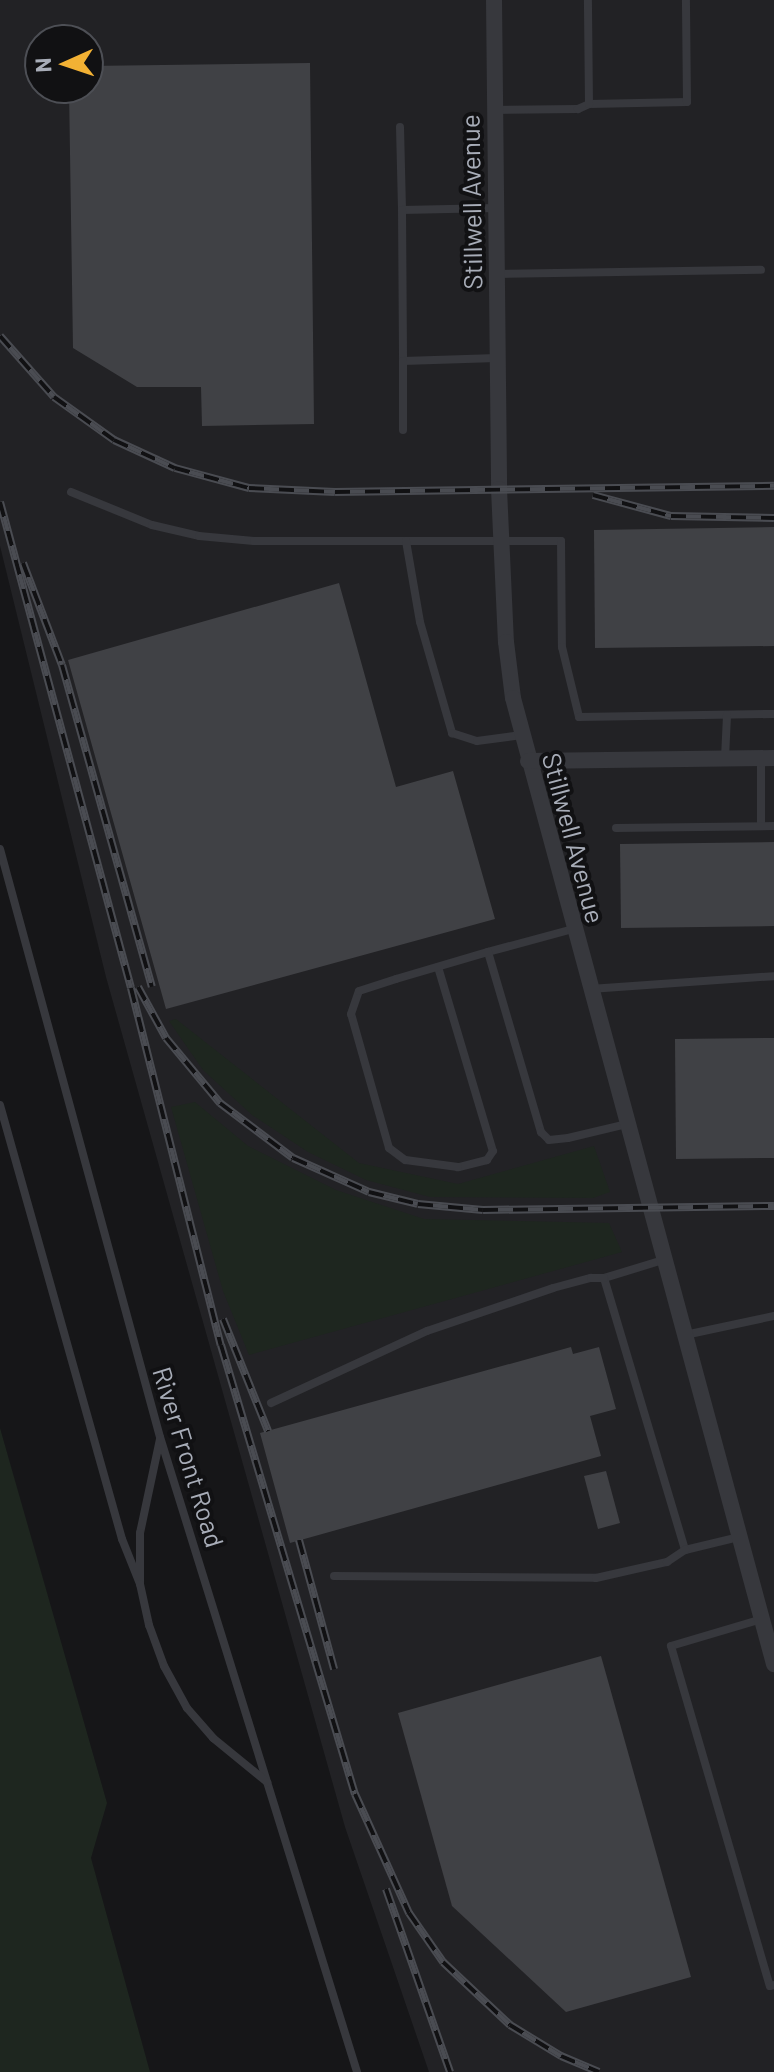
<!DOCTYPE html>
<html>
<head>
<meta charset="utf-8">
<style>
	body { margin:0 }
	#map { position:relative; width:774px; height:2072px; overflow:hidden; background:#161618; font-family:Barlow,sans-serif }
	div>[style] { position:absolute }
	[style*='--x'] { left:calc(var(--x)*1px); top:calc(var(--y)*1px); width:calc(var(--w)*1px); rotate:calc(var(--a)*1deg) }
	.built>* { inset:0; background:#222225 }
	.green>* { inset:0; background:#1e261f }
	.building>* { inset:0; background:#404145 }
	.service>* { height:8px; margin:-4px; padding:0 4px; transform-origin:4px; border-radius:4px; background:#37383d }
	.minor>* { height:16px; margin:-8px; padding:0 8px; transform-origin:8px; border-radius:8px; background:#37383d }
	.rail>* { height:8px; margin-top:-4px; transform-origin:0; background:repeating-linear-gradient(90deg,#111113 0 15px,#4a4c52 0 30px); box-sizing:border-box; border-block:2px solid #4a4c52 }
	span { translate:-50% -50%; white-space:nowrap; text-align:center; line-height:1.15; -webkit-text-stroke:8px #111113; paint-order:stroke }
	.street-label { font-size:26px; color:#a8adb8 }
	.north { position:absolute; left:24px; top:24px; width:80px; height:80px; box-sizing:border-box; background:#111113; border:2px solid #4d4f55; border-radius:50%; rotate:267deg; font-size:22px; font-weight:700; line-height:32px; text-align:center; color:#a8adb8 }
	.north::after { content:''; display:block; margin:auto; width:28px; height:36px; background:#f2b134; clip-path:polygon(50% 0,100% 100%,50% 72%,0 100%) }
</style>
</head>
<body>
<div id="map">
	<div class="built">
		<div style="clip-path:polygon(evenodd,0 0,774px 0,774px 2072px,429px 2072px,345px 1827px,106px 977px,0 546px,0 0,40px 40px,88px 40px,88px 88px,40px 88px,40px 40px)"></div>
	</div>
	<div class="green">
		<div style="clip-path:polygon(176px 1019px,359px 1163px,458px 1184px,594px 1146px,610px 1192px,593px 1198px,430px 1197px,366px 1180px,308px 1152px,252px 1115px,203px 1070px,169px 1021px)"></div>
		<div style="clip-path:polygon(195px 1102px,248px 1146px,336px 1190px,424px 1219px,609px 1223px,622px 1252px,249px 1355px,223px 1291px,171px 1107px)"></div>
		<div style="clip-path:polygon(0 1428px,107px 1803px,91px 1858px,150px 2072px,0 2072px)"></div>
	</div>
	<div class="building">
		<div style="clip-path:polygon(310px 63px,314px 424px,202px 426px,201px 387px,137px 387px,73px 348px,69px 88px,88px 88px,88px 66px)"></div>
		<div style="clip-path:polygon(774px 527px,774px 646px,595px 648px,594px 530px)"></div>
		<div style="clip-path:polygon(339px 583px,396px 787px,453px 771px,495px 919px,166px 1009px,68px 660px)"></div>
		<div style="clip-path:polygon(774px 842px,774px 926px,621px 928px,620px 844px)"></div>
		<div style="clip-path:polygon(774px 1038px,774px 1158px,676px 1159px,675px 1039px)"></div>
		<div style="clip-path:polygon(571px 1347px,573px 1354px,599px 1347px,616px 1409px,590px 1416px,601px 1456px,290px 1543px,260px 1433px)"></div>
		<div style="clip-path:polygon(606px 1471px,620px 1523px,598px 1529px,584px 1476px)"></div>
		<div style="clip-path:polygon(601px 1656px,691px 1977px,566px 2012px,452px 1906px,398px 1713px)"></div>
	</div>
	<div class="service">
		<div style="--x:589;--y:104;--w:98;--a:-1.2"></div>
		<div style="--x:687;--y:102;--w:102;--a:-90.6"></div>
		<div style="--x:495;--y:110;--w:83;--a:-0.7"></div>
		<div style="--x:578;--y:109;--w:12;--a:-24"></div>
		<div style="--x:589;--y:104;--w:104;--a:-90.6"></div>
		<div style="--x:400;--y:127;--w:83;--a:88.6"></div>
		<div style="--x:496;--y:208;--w:94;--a:178.8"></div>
		<div style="--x:402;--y:210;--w:151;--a:89.6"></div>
		<div style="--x:403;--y:361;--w:94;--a:-1.8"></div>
		<div style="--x:497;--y:274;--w:264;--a:-0.9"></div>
		<div style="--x:403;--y:361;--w:69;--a:90"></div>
		<div style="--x:71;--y:492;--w:87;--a:22.2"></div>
		<div style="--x:152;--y:525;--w:48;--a:13.2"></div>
		<div style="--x:199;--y:536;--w:55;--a:5.2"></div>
		<div style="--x:254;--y:541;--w:307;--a:0"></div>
		<div style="--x:561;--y:541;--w:106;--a:89.5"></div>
		<div style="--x:562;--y:647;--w:72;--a:76.3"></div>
		<div style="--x:579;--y:717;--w:195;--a:-0.9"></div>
		<div style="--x:406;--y:541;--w:82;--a:80.2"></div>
		<div style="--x:420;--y:622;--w:116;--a:73.9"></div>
		<div style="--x:452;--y:733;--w:26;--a:18"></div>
		<div style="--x:477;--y:741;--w:45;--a:-7.6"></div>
		<div style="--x:725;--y:758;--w:43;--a:-87.3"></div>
		<div style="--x:761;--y:759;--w:67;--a:90"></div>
		<div style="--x:616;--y:828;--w:158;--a:-0.7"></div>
		<div style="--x:0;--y:849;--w:609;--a:74.78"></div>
		<div style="--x:160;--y:1437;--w:665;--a:72.76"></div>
		<div style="--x:573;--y:929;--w:88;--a:164.9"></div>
		<div style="--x:488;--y:952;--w:188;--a:73.6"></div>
		<div style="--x:541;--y:1132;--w:11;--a:45"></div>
		<div style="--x:549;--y:1140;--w:19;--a:-6"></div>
		<div style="--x:568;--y:1138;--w:61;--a:-13.3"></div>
		<div style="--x:438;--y:967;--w:192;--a:73.4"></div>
		<div style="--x:493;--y:1151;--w:11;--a:124"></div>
		<div style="--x:487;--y:1160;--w:30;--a:166"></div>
		<div style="--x:458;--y:1167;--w:53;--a:-172.5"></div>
		<div style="--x:405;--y:1160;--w:20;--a:-143"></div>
		<div style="--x:389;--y:1148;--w:139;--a:-105.8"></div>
		<div style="--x:351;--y:1014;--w:24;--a:-71"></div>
		<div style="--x:359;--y:991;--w:39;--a:-18"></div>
		<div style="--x:396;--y:979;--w:96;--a:-16.4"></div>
		<div style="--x:590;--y:989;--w:184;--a:-4"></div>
		<div style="--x:0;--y:1105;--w:451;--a:74.3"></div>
		<div style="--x:122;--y:1539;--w:48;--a:68.2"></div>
		<div style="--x:663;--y:1260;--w:62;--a:163"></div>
		<div style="--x:604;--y:1278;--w:284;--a:73.4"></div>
		<div style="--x:685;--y:1550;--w:56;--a:-13.5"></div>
		<div style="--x:685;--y:1335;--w:91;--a:-12.1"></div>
		<div style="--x:271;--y:1403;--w:172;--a:-24.8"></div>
		<div style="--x:427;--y:1331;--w:133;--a:-18.8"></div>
		<div style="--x:553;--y:1288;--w:39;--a:-15"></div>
		<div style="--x:591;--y:1278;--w:13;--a:0"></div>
		<div style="--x:160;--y:1439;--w:96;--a:102"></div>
		<div style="--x:140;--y:1533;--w:51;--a:90"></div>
		<div style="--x:140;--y:1584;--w:42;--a:77.6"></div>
		<div style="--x:149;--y:1625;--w:44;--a:69.9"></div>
		<div style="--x:164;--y:1666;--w:48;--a:61.3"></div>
		<div style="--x:187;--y:1708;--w:40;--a:49"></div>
		<div style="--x:213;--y:1738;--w:70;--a:39.2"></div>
		<div style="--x:334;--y:1576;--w:262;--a:0.4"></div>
		<div style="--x:596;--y:1578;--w:73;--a:-12.7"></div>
		<div style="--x:667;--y:1562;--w:22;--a:-34"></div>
		<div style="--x:762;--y:1619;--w:95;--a:163.5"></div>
		<div style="--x:671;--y:1646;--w:354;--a:73.8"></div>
		<div style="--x:770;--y:1986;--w:4;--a:-14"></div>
	</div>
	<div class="minor">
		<div style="--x:494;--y:0;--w:489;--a:89.4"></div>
		<div style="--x:499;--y:489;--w:153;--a:87.4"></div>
		<div style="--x:506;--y:642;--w:56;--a:82.9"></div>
		<div style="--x:513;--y:698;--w:1001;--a:74.88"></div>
		<div style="--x:528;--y:761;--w:246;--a:-0.7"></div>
	</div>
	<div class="rail">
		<div style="--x:0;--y:336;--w:81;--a:48.5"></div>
		<div style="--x:54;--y:397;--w:74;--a:35.6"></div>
		<div style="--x:114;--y:440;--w:67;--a:24.7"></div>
		<div style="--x:175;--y:468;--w:77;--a:15.1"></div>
		<div style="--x:249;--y:488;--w:86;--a:2.7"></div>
		<div style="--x:335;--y:492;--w:439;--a:-0.8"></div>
		<div style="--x:593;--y:495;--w:81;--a:15.1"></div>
		<div style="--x:671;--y:516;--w:103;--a:1.1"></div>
		<div style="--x:0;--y:502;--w:503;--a:74.91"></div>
		<div style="--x:131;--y:988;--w:368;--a:75.9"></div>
		<div style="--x:221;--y:1345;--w:469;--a:73.4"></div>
		<div style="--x:355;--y:1794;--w:131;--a:65.6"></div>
		<div style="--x:409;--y:1913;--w:60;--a:55.2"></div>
		<div style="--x:443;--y:1962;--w:92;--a:43.2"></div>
		<div style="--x:510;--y:2025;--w:60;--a:31.3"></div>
		<div style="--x:561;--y:2056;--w:41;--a:22.8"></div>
		<div style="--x:23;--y:563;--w:109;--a:69.1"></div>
		<div style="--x:62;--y:665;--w:334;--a:74.4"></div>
		<div style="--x:138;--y:987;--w:58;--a:61.2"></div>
		<div style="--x:166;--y:1038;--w:85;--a:50.3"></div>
		<div style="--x:220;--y:1103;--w:91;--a:37"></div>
		<div style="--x:293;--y:1158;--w:83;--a:24.1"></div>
		<div style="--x:369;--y:1192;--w:50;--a:13.8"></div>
		<div style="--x:418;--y:1204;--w:65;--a:5.3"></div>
		<div style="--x:483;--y:1210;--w:291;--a:-0.8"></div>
		<div style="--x:223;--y:1319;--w:121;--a:68.1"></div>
		<div style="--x:299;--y:1540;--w:134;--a:74.8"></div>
		<div style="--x:386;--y:1889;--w:194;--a:70.7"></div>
	</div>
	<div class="street-label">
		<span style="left:471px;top:202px;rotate:-91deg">Stillwell Avenue</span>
		<span style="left:574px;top:838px;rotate:75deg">Stillwell Avenue</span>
		<span style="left:189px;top:1457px;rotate:73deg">River Front Road</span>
	</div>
	<div class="north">N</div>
</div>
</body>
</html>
